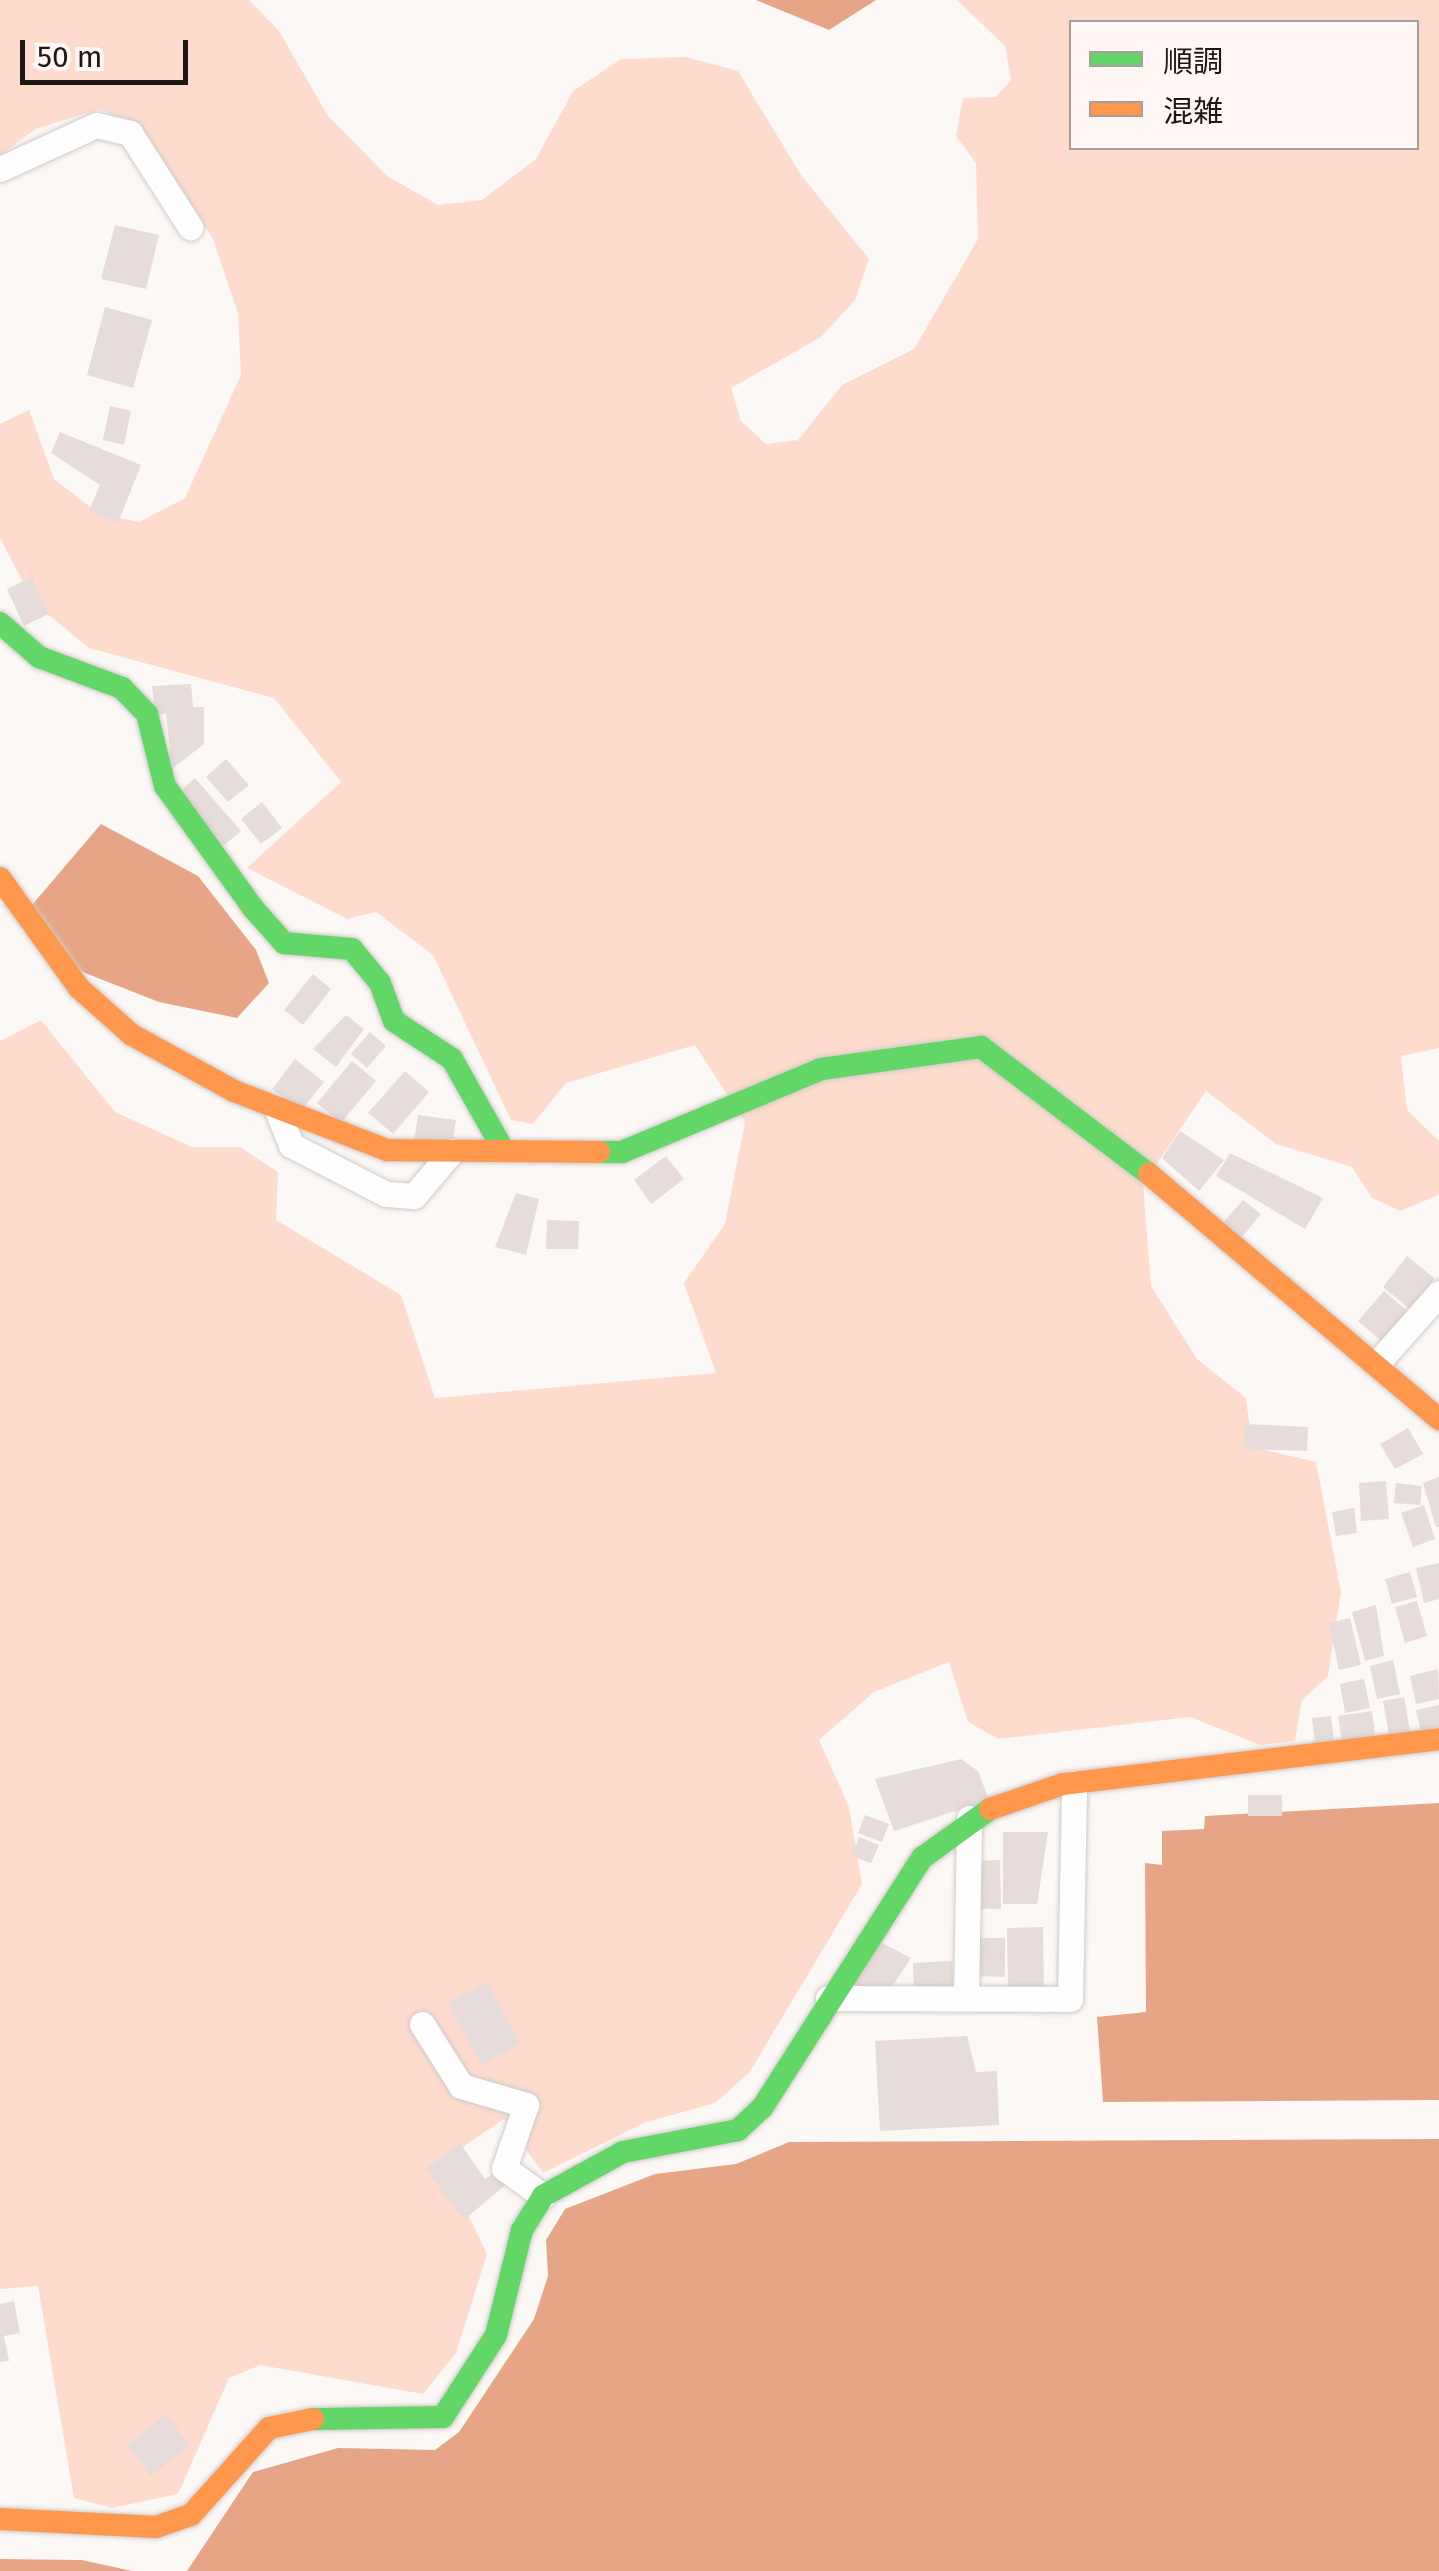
<!DOCTYPE html>
<html>
<head>
<meta charset="utf-8">
<style>
	body { margin:0 }
	#map { position:relative; width:1439px; height:2571px; overflow:hidden; background:#fcf8f6; font-family:"Fira Sans","Noto Sans JP",sans-serif }
	div>[style] { position:absolute }
	[style*='--x'] { left:calc(var(--x)*1px); top:calc(var(--y)*1px); width:calc(var(--w)*1px); rotate:calc(var(--a)*1deg) }
	.green>* { inset:0; background:#fddccd }
	.water>* { inset:0; background:#e7a587 }
	.building>* { inset:0; background:#e6dcd9 }
	.roads { filter:drop-shadow(0 0 2px #cfcac7) drop-shadow(0 0 2px #cfcac7) }
	.street>* { height:25px; margin:-12.5px; padding:0 12.5px; transform-origin:12.5px; border-radius:12.5px; background:#fffefe }
	.fast>* { height:22px; margin:-11px; padding:0 11px; transform-origin:11px; border-radius:11px; background:#63d668 }
	.slow>* { height:22px; margin:-11px; padding:0 11px; transform-origin:11px; border-radius:11px; background:#ff974d }
	span { translate:-50% -50%; white-space:nowrap; text-align:center; line-height:1.15; -webkit-text-stroke:8px #fff7f3; paint-order:stroke }
	.legend { position:absolute; left:1069px; top:20px; width:350px; height:130px; box-sizing:border-box; background:#fff7f3; border:2px solid #a59e9a; margin:0; padding:12px 18px; list-style:none; font-size:30px; color:#1e1815 }
	.legend li { display:flex; align-items:center; gap:20px; height:50px }
	.legend b { width:50px; border:2px solid #a59e9a }
	.scale { position:absolute; left:20px; top:40px; width:168px; height:45px; box-sizing:border-box; border:5px solid #1e1815; border-top:0; padding-left:12px; font-size:30px; line-height:35px; white-space:nowrap; color:#1e1815; -webkit-text-stroke:8px #fff7f3; paint-order:stroke }
</style>
</head>
<body>
<div id="map">
	<div class="green">
		<div style="clip-path:polygon(evenodd,0 0,249px 0,279px 31px,328px 116px,387px 176px,438px 205px,482px 200px,536px 159px,573px 91px,621px 59px,686px 57px,738px 71px,801px 175px,869px 259px,855px 300px,821px 337px,731px 388px,741px 421px,766px 444px,798px 440px,842px 385px,914px 349px,978px 239px,976px 163px,956px 136px,963px 98px,996px 97px,1011px 80px,1005px 46px,957px 0,1439px 0,1439px 1048px,1401px 1056px,1407px 1110px,1439px 1141px,1439px 1195px,1400px 1211px,1372px 1198px,1352px 1167px,1276px 1144px,1206px 1091px,1143px 1184px,1151px 1286px,1197px 1359px,1246px 1398px,1252px 1447px,1316px 1462px,1341px 1592px,1328px 1676px,1302px 1700px,1295px 1741px,1260px 1745px,1190px 1717px,998px 1739px,968px 1722px,949px 1662px,874px 1692px,819px 1740px,849px 1807px,862px 1884px,749px 2073px,715px 2103px,644px 2123px,543px 2173px,504px 2119px,442px 2161px,487px 2254px,456px 2353px,423px 2394px,260px 2365px,229px 2378px,178px 2494px,112px 2508px,74px 2498px,38px 2286px,0 2289px,0 1041px,41px 1020px,115px 1112px,192px 1147px,240px 1147px,278px 1172px,276px 1220px,401px 1295px,435px 1398px,716px 1373px,684px 1283px,725px 1224px,745px 1122px,695px 1045px,566px 1083px,533px 1124px,511px 1120px,433px 955px,376px 912px,347px 919px,247px 868px,341px 782px,274px 698px,89px 648px,34px 603px,0 538px,0 424px,29px 410px,54px 479px,98px 513px,139px 522px,185px 498px,241px 375px,238px 313px,213px 239px,139px 124px,99px 109px,36px 129px,0 155px,0 0,1072px 22px,1416px 22px,1416px 148px,1072px 148px,1072px 22px)"></div>
	</div>
	<div class="water">
		<div style="clip-path:polygon(756px 0,876px 0,829px 30px)"></div>
		<div style="clip-path:polygon(101px 824px,198px 876px,256px 950px,269px 983px,237px 1018px,159px 1002px,80px 971px,32px 905px)"></div>
		<div style="clip-path:polygon(1439px 1803px,1439px 2100px,1103px 2102px,1097px 2017px,1146px 2012px,1145px 1863px,1162px 1865px,1162px 1831px,1204px 1829px,1205px 1816px)"></div>
		<div style="clip-path:polygon(1439px 2139px,1439px 2571px,187px 2571px,253px 2472px,338px 2448px,435px 2450px,459px 2432px,534px 2319px,548px 2276px,546px 2240px,565px 2209px,655px 2174px,736px 2164px,789px 2142px)"></div>
		<div style="clip-path:polygon(0 2559px,82px 2560px,132px 2571px,0 2571px)"></div>
	</div>
	<div class="building">
		<div style="clip-path:polygon(115px 225px,159px 235px,146px 289px,101px 279px)"></div>
		<div style="clip-path:polygon(105px 307px,152px 320px,133px 388px,87px 375px)"></div>
		<div style="clip-path:polygon(110px 406px,131px 411px,124px 445px,103px 440px)"></div>
		<div style="clip-path:polygon(60px 432px,141px 465px,118px 523px,89px 511px,100px 485px,51px 453px)"></div>
		<div style="clip-path:polygon(32px 577px,49px 614px,24px 626px,7px 589px)"></div>
		<div style="clip-path:polygon(191px 684px,193px 707px,204px 707px,204px 744px,172px 769px,166px 714px,155px 715px,152px 686px)"></div>
		<div style="clip-path:polygon(226px 759px,249px 785px,228px 802px,206px 777px)"></div>
		<div style="clip-path:polygon(195px 778px,241px 831px,222px 847px,176px 795px)"></div>
		<div style="clip-path:polygon(262px 802px,282px 828px,261px 844px,241px 819px)"></div>
		<div style="clip-path:polygon(313px 974px,331px 989px,303px 1025px,284px 1010px)"></div>
		<div style="clip-path:polygon(346px 1015px,364px 1029px,336px 1067px,313px 1049px)"></div>
		<div style="clip-path:polygon(370px 1032px,386px 1046px,367px 1068px,351px 1054px)"></div>
		<div style="clip-path:polygon(295px 1059px,324px 1082px,301px 1111px,272px 1089px)"></div>
		<div style="clip-path:polygon(352px 1061px,376px 1081px,341px 1123px,317px 1103px)"></div>
		<div style="clip-path:polygon(405px 1071px,429px 1092px,393px 1134px,368px 1113px)"></div>
		<div style="clip-path:polygon(418px 1115px,456px 1120px,452px 1146px,414px 1142px)"></div>
		<div style="clip-path:polygon(1180px 1131px,1224px 1160px,1199px 1191px,1162px 1158px)"></div>
		<div style="clip-path:polygon(1230px 1153px,1323px 1198px,1305px 1229px,1216px 1176px)"></div>
		<div style="clip-path:polygon(666px 1156px,684px 1179px,651px 1204px,634px 1180px)"></div>
		<div style="clip-path:polygon(516px 1193px,539px 1199px,526px 1255px,495px 1247px)"></div>
		<div style="clip-path:polygon(1243px 1200px,1261px 1214px,1240px 1239px,1222px 1224px)"></div>
		<div style="clip-path:polygon(547px 1220px,579px 1221px,578px 1249px,546px 1249px)"></div>
		<div style="clip-path:polygon(1407px 1256px,1434px 1278px,1416px 1314px,1383px 1287px)"></div>
		<div style="clip-path:polygon(1384px 1291px,1412px 1315px,1386px 1345px,1358px 1321px)"></div>
		<div style="clip-path:polygon(1245px 1424px,1308px 1427px,1307px 1451px,1244px 1449px)"></div>
		<div style="clip-path:polygon(1408px 1428px,1423px 1454px,1395px 1469px,1380px 1444px)"></div>
		<div style="clip-path:polygon(1439px 1477px,1439px 1527px,1436px 1527px,1423px 1483px)"></div>
		<div style="clip-path:polygon(1386px 1481px,1389px 1519px,1361px 1521px,1359px 1483px)"></div>
		<div style="clip-path:polygon(1396px 1483px,1422px 1486px,1420px 1505px,1394px 1503px)"></div>
		<div style="clip-path:polygon(1424px 1505px,1435px 1539px,1413px 1547px,1401px 1513px)"></div>
		<div style="clip-path:polygon(1354px 1508px,1357px 1533px,1336px 1536px,1332px 1512px)"></div>
		<div style="clip-path:polygon(1439px 1563px,1439px 1599px,1424px 1603px,1416px 1568px)"></div>
		<div style="clip-path:polygon(1410px 1572px,1417px 1597px,1392px 1604px,1385px 1579px)"></div>
		<div style="clip-path:polygon(1417px 1601px,1427px 1636px,1405px 1643px,1395px 1607px)"></div>
		<div style="clip-path:polygon(1376px 1605px,1384px 1656px,1365px 1661px,1352px 1612px)"></div>
		<div style="clip-path:polygon(1350px 1618px,1361px 1665px,1339px 1670px,1329px 1623px)"></div>
		<div style="clip-path:polygon(1393px 1660px,1400px 1694px,1377px 1699px,1370px 1666px)"></div>
		<div style="clip-path:polygon(1438px 1669px,1439px 1699px,1416px 1704px,1410px 1676px)"></div>
		<div style="clip-path:polygon(1364px 1679px,1370px 1708px,1345px 1713px,1340px 1684px)"></div>
		<div style="clip-path:polygon(1404px 1697px,1411px 1736px,1390px 1740px,1383px 1701px)"></div>
		<div style="clip-path:polygon(1439px 1705px,1439px 1733px,1422px 1737px,1416px 1710px)"></div>
		<div style="clip-path:polygon(1372px 1711px,1376px 1743px,1343px 1748px,1338px 1716px)"></div>
		<div style="clip-path:polygon(1331px 1716px,1335px 1750px,1316px 1752px,1312px 1718px)"></div>
		<div style="clip-path:polygon(961px 1759px,978px 1771px,989px 1800px,894px 1831px,875px 1779px)"></div>
		<div style="clip-path:polygon(1248px 1795px,1282px 1795px,1282px 1816px,1248px 1816px)"></div>
		<div style="clip-path:polygon(865px 1815px,889px 1824px,882px 1842px,858px 1833px)"></div>
		<div style="clip-path:polygon(1003px 1832px,1048px 1832px,1037px 1904px,1003px 1904px)"></div>
		<div style="clip-path:polygon(859px 1837px,879px 1845px,871px 1863px,852px 1856px)"></div>
		<div style="clip-path:polygon(1000px 1860px,1001px 1909px,973px 1909px,973px 1861px)"></div>
		<div style="clip-path:polygon(1043px 1927px,1044px 1994px,1008px 1994px,1007px 1928px)"></div>
		<div style="clip-path:polygon(972px 1938px,1005px 1938px,1005px 1977px,972px 1976px)"></div>
		<div style="clip-path:polygon(874px 1939px,911px 1958px,887px 1994px,843px 1991px)"></div>
		<div style="clip-path:polygon(952px 1961px,954px 1994px,914px 1996px,913px 1963px)"></div>
		<div style="clip-path:polygon(487px 1982px,520px 2044px,481px 2065px,448px 2003px)"></div>
		<div style="clip-path:polygon(967px 2036px,976px 2072px,997px 2071px,999px 2125px,880px 2131px,875px 2041px)"></div>
		<div style="clip-path:polygon(460px 2143px,485px 2179px,496px 2172px,509px 2182px,464px 2220px,425px 2169px)"></div>
		<div style="clip-path:polygon(14px 2301px,20px 2333px,4px 2336px,9px 2361px,0 2362px,0 2304px)"></div>
		<div style="clip-path:polygon(166px 2414px,190px 2446px,151px 2476px,127px 2445px)"></div>
	</div>
	<div class="roads">
		<div class="street">
			<div style="--x:0;--y:169;--w:106;--a:-24.6"></div>
			<div style="--x:96;--y:125;--w:35;--a:13"></div>
			<div style="--x:130;--y:133;--w:112;--a:57.4"></div>
			<div style="--x:277;--y:1110;--w:38;--a:68"></div>
			<div style="--x:291;--y:1145;--w:107;--a:27.3"></div>
			<div style="--x:386;--y:1194;--w:28;--a:4"></div>
			<div style="--x:414;--y:1196;--w:59;--a:-49.8"></div>
			<div style="--x:1380;--y:1360;--w:89;--a:-48.6"></div>
			<div style="--x:828;--y:1998;--w:242;--a:0.2"></div>
			<div style="--x:1070;--y:1999;--w:216;--a:-88.9"></div>
			<div style="--x:966;--y:1998;--w:180;--a:-89"></div>
			<div style="--x:422;--y:2024;--w:73;--a:57.8"></div>
			<div style="--x:461;--y:2086;--w:68;--a:16.3"></div>
			<div style="--x:526;--y:2105;--w:67;--a:109.2"></div>
			<div style="--x:504;--y:2168;--w:48;--a:35.7"></div>
		</div>
		<div class="fast">
			<div style="--x:0;--y:623;--w:52;--a:41.1"></div>
			<div style="--x:39;--y:657;--w:89;--a:20.5"></div>
			<div style="--x:122;--y:688;--w:36;--a:46"></div>
			<div style="--x:147;--y:714;--w:74;--a:76"></div>
			<div style="--x:165;--y:786;--w:150;--a:54.2"></div>
			<div style="--x:253;--y:908;--w:47;--a:48.5"></div>
			<div style="--x:284;--y:943;--w:68;--a:5"></div>
			<div style="--x:352;--y:949;--w:44;--a:50.5"></div>
			<div style="--x:380;--y:983;--w:40;--a:69.8"></div>
			<div style="--x:394;--y:1021;--w:69;--a:33.2"></div>
			<div style="--x:452;--y:1059;--w:98;--a:60.5"></div>
			<div style="--x:599;--y:1152;--w:23;--a:0"></div>
			<div style="--x:622;--y:1152;--w:216;--a:-22.6"></div>
			<div style="--x:821;--y:1069;--w:162;--a:-7.8"></div>
			<div style="--x:981;--y:1047;--w:211;--a:37.1"></div>
			<div style="--x:313;--y:2419;--w:130;--a:-0.9"></div>
			<div style="--x:443;--y:2417;--w:98;--a:-57.1"></div>
			<div style="--x:496;--y:2335;--w:108;--a:-76.1"></div>
			<div style="--x:522;--y:2230;--w:40;--a:-58"></div>
			<div style="--x:543;--y:2196;--w:91;--a:-28.8"></div>
			<div style="--x:623;--y:2152;--w:117;--a:-10.8"></div>
			<div style="--x:738;--y:2130;--w:33;--a:-43"></div>
			<div style="--x:762;--y:2108;--w:297;--a:-57.4"></div>
			<div style="--x:922;--y:1858;--w:84;--a:-35.8"></div>
		</div>
		<div class="slow">
			<div style="--x:0;--y:878;--w:135;--a:54.3"></div>
			<div style="--x:79;--y:988;--w:71;--a:41.6"></div>
			<div style="--x:132;--y:1035;--w:116;--a:28.8"></div>
			<div style="--x:234;--y:1091;--w:164;--a:21.1"></div>
			<div style="--x:387;--y:1150;--w:212;--a:0.5"></div>
			<div style="--x:1149;--y:1174;--w:380;--a:40.2"></div>
			<div style="--x:990;--y:1809;--w:77;--a:-18.9"></div>
			<div style="--x:1063;--y:1784;--w:379;--a:-6.8"></div>
			<div style="--x:0;--y:2519;--w:156;--a:2.9"></div>
			<div style="--x:156;--y:2527;--w:37;--a:-19"></div>
			<div style="--x:191;--y:2515;--w:117;--a:-48.1"></div>
			<div style="--x:269;--y:2428;--w:45;--a:-11.6"></div>
		</div>
	</div>
	<ul class="legend">
	<li><b style="height:12px;background:#63d668"></b>順調</li>
	<li><b style="height:12px;background:#ff974d"></b>混雑</li>
	</ul>
	<div class="scale">50 m</div>
</div>
</body>
</html>
